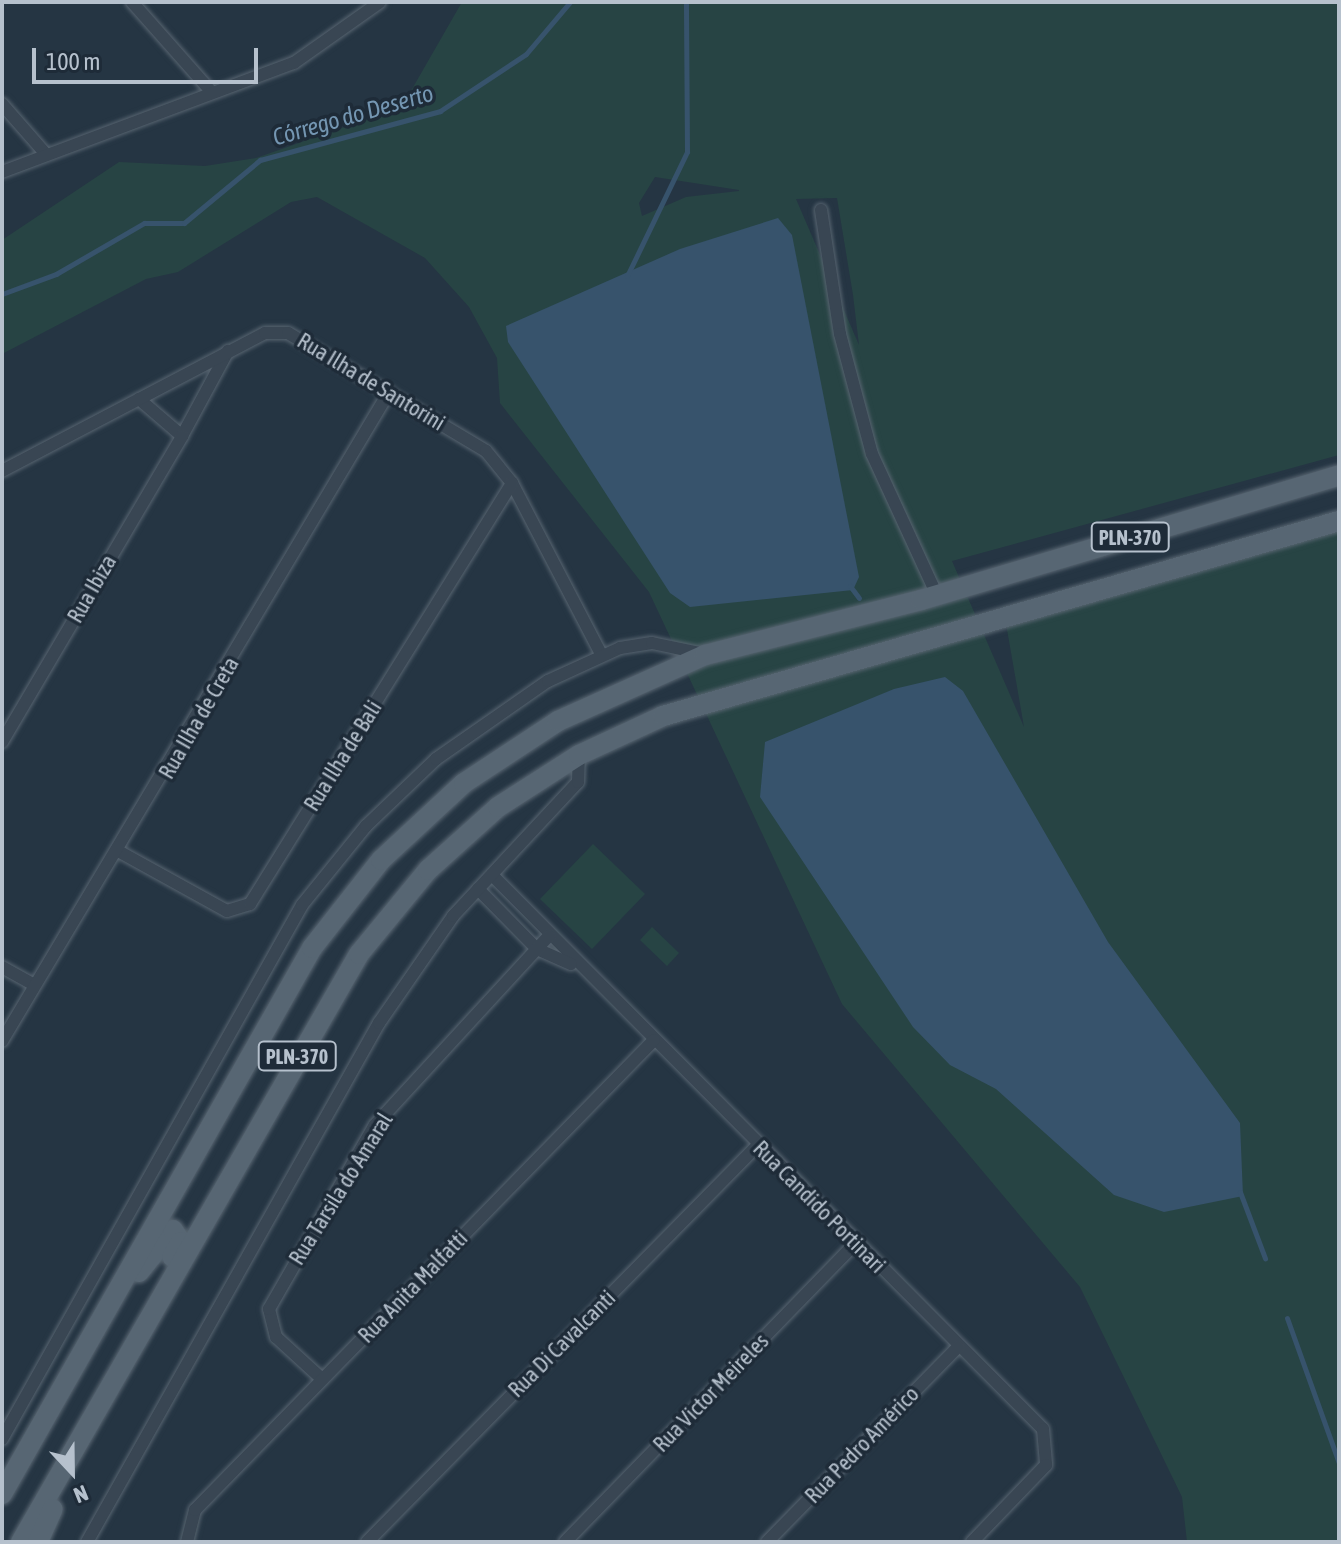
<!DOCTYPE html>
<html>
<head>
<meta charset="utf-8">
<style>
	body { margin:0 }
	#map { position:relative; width:1341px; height:1544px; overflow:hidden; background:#253543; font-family:"Asap Condensed",sans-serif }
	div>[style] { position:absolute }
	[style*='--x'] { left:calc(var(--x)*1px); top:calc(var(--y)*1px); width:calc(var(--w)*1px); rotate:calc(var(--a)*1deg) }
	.green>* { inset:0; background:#274444 }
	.water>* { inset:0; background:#37536c }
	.stream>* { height:5px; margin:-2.5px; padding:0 2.5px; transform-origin:2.5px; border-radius:2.5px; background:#37536c }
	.roads { filter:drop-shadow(0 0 2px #576470) drop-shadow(0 0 2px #576470) }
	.street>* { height:12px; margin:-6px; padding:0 6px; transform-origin:6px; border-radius:6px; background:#394653 }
	.primary>* { height:20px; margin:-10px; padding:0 10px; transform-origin:10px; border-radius:10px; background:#576673 }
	span { translate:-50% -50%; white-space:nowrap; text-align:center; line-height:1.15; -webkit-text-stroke:7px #1e2b38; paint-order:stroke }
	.shield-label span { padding:2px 6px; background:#1e2b38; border:2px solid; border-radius:6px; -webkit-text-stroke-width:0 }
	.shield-label { font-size:20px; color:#b6c1cd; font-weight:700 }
	.street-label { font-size:22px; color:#b6c1cd }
	.water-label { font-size:24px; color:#7496b2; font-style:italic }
	.frame { position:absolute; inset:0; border:4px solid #b6c1cd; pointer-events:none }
	.north { position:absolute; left:32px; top:1432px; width:80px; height:80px; -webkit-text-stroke:6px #1e2b38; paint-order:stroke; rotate:158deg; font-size:22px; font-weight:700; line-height:32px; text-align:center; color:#b6c1cd }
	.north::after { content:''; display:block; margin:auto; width:28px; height:36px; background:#b6c1cd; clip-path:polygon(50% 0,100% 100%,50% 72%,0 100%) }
	.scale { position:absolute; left:32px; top:48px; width:226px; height:36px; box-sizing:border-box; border:4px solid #b6c1cd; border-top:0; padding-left:10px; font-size:24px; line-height:28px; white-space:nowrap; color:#b6c1cd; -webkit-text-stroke:6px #1e2b38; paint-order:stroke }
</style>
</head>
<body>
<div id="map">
	<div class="green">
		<div style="clip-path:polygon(evenodd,462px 2px,1339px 2px,1339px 455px,952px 561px,1024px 727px,1005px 618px,1339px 521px,1339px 1542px,1187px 1542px,1182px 1497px,1080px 1287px,842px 1004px,649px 592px,500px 403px,497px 358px,469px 307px,425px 258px,317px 197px,291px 202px,178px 272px,146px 279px,2px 354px,2px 240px,119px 162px,205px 166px,256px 158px,387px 112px,408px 96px,462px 2px,655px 177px,739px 190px,739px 191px,686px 197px,642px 216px,639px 203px,655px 177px,462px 2px,837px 198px,853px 295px,859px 345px,796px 199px,837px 198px)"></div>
		<div style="clip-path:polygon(593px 844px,645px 894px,592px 949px,540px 899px)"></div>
		<div style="clip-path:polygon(652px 927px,679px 953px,667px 966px,640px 940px)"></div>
	</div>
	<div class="water">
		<div style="clip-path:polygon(778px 218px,792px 235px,859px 577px,853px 590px,690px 607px,670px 593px,508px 342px,506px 326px,680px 249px)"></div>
		<div style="clip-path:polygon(945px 677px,963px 691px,1108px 942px,1240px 1123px,1243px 1196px,1164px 1212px,1114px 1195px,996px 1089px,950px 1065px,913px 1027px,760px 797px,765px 742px,894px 689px)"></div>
	</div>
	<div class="stream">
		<div style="--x:627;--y:276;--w:138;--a:-64.2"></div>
		<div style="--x:687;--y:152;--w:150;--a:-90.4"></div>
		<div style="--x:2;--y:294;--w:58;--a:-20.3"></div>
		<div style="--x:56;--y:274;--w:102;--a:-30.1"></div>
		<div style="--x:144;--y:223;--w:40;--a:0"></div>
		<div style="--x:184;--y:223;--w:99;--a:-39.7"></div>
		<div style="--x:260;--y:160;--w:187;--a:-15.2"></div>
		<div style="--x:440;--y:111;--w:103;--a:-33.5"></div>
		<div style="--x:526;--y:54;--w:68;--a:-49.8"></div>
		<div style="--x:850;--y:586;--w:15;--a:53"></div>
		<div style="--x:1240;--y:1192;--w:71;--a:69.3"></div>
		<div style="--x:1287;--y:1318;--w:154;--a:70.3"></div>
	</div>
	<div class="roads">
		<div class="street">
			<div style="--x:132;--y:2;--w:116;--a:48.5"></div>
			<div style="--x:2;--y:104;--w:64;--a:48.8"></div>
			<div style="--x:2;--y:172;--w:312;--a:-20.5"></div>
			<div style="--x:294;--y:63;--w:105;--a:-35.3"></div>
			<div style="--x:821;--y:210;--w:125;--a:81.3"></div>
			<div style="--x:840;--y:334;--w:124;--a:75.1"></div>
			<div style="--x:872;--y:454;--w:155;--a:65.3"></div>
			<div style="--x:139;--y:399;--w:57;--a:40.7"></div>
			<div style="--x:182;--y:436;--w:97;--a:-61.6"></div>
			<div style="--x:2;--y:471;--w:297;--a:-27.7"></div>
			<div style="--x:265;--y:333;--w:23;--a:0"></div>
			<div style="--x:288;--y:333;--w:230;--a:30.8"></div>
			<div style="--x:486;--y:451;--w:41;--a:50.9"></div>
			<div style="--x:512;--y:483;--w:193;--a:62.5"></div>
			<div style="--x:2;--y:742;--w:355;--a:-59.5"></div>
			<div style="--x:120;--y:852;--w:122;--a:28.9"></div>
			<div style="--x:227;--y:911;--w:24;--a:-17"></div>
			<div style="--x:250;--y:904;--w:496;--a:-58.1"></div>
			<div style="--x:492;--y:875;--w:781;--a:45.16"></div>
			<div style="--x:1043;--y:1429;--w:36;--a:85"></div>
			<div style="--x:1046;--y:1465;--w:107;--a:133.9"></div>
			<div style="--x:478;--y:889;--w:84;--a:45.5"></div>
			<div style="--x:537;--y:949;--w:37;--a:24"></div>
			<div style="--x:2;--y:967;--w:37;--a:29"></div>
			<div style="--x:2;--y:1041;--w:756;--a:-59.19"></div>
			<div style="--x:322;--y:1379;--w:62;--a:-137.6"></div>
			<div style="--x:276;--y:1337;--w:29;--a:-104"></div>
			<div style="--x:269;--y:1309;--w:212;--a:-60.1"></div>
			<div style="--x:375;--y:1125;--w:257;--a:-47.4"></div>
			<div style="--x:2;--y:1439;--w:612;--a:-60.67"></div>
			<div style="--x:302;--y:905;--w:102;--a:-51"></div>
			<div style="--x:366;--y:826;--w:97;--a:-43.7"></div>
			<div style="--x:436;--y:759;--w:136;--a:-34.9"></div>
			<div style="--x:548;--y:681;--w:79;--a:-24.6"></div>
			<div style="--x:620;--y:648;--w:32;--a:-9"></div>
			<div style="--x:652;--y:643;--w:53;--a:11.9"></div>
			<div style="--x:87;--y:1542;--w:596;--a:-60.64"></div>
			<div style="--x:379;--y:1023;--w:130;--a:-55.3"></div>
			<div style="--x:453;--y:916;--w:183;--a:-47"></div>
			<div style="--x:578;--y:782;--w:27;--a:-88"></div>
			<div style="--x:187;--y:1542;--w:33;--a:-76"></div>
			<div style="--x:195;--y:1510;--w:657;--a:-45.68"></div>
			<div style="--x:367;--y:1542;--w:556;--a:-45.44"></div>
			<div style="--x:565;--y:1542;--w:417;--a:-45.8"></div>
			<div style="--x:767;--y:1542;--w:273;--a:-45.6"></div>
		</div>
		<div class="primary">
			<div style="--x:139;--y:1272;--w:54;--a:-51"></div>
			<div style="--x:173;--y:1230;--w:14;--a:56"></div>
			<div style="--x:181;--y:1242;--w:17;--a:121"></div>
			<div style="--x:2;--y:1494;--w:628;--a:-60.41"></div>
			<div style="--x:312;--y:948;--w:112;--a:-51.9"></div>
			<div style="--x:381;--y:860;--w:113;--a:-42.9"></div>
			<div style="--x:464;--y:783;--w:113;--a:-33.4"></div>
			<div style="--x:558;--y:721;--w:161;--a:-24.2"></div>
			<div style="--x:705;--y:655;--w:223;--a:-14.3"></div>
			<div style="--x:921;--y:600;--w:436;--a:-16.6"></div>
			<div style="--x:21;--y:1542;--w:678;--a:-60.11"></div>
			<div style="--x:359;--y:954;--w:109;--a:-50.6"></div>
			<div style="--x:428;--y:870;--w:94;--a:-42"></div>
			<div style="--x:498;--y:807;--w:96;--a:-32.7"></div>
			<div style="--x:579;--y:755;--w:93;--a:-24.9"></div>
			<div style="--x:663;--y:716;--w:704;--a:-16.09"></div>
			<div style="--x:38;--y:1542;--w:36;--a:-66"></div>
		</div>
	</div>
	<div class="shield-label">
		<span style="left:1130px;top:537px">PLN-370</span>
		<span style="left:297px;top:1056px">PLN-370</span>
	</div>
	<div class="street-label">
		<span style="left:371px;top:382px;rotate:31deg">Rua Ilha de Santorini</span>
		<span style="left:92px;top:589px;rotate:-60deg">Rua Ibiza</span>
		<span style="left:199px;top:718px;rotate:-60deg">Rua Ilha de Creta</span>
		<span style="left:343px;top:756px;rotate:-58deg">Rua Ilha de Bali</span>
		<span style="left:341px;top:1189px;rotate:-58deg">Rua Tarsila do Amaral</span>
		<span style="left:819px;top:1207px;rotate:45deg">Rua Candido Portinari</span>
		<span style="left:413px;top:1287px;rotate:-46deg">Rua Anita Malfatti</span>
		<span style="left:562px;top:1344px;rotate:-45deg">Rua Di Cavalcanti</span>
		<span style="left:711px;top:1393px;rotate:-46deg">Rua Victor Meireles</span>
		<span style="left:862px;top:1445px;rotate:-46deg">Rua Pedro Américo</span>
	</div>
	<div class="water-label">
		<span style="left:353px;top:115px;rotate:-16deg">Córrego do Deserto</span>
	</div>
	<div class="frame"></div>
	<div class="north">N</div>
	<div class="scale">100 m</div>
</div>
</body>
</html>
